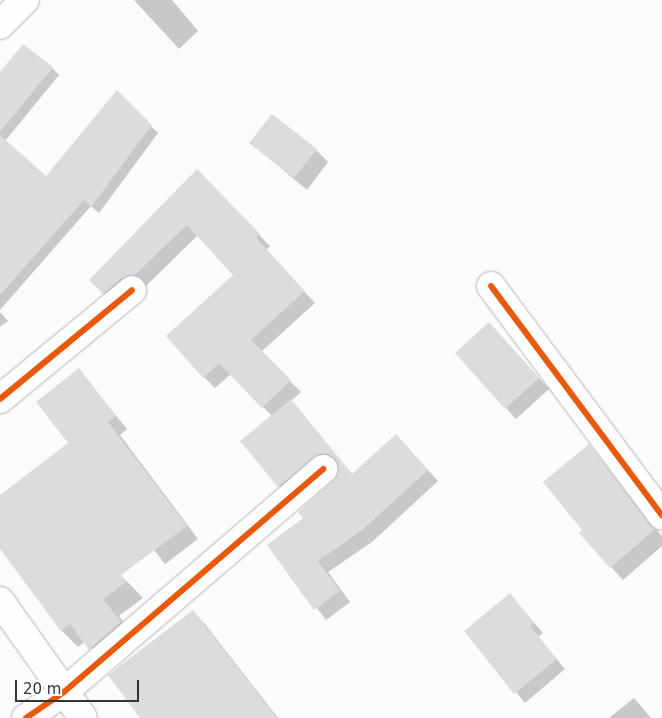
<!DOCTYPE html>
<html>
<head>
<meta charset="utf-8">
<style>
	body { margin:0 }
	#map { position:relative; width:662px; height:718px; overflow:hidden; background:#fbfafd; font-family:"DejaVu Sans",sans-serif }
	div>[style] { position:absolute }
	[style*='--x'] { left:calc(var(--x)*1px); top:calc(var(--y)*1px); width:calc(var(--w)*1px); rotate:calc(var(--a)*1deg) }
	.shadow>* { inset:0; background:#0003 }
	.building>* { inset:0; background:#dcdcde }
	.roads { filter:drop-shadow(0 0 1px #b6b5b7) drop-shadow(0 0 1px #b6b5b7) }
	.minor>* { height:28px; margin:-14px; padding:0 14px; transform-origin:14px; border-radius:14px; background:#fefeff }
	.cycleway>* { height:6px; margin:-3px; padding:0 3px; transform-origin:3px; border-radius:3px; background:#e8590c }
	span { translate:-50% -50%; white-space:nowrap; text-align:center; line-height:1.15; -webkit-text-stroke:4px #fff; paint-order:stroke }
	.scale { position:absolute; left:15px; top:680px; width:124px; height:22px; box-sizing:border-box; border:2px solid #353436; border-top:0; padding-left:6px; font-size:15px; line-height:18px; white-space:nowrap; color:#353436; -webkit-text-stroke:4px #fff; paint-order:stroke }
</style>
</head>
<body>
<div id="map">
	<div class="shadow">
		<div style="clip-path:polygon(134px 0,172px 0,198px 31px,179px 49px)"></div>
		<div style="clip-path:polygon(52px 68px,59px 75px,5px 141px,46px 177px,117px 92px,158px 133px,99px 213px,91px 206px,0 310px,0 74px)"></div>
		<div style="clip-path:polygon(251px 143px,316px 150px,328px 162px,307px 190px)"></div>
		<div style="clip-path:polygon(197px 171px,270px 246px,266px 250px,315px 303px,261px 352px,301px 392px,291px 401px,353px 475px,407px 447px,438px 481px,372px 542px,328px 572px,350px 602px,326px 620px,269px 545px,305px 518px,339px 474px,337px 465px,324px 467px,289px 497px,241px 441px,272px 416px,231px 374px,215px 388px,204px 377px,235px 275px,198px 235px,146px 286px,134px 288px,115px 304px,90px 280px)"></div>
		<div style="clip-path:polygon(0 312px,8px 321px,0 327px)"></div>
		<div style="clip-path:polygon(500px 335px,549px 389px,516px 419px,506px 408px)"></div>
		<div style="clip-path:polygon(78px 370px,127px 429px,120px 435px,198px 539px,165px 564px,38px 402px)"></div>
		<div style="clip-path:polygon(589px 446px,662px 536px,662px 546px,623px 580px,580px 533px,584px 530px)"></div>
		<div style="clip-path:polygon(42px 494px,143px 598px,119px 616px,137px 640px,107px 665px,85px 642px,78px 647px,61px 630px,0 547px,0 496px)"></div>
		<div style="clip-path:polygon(510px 595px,543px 633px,538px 637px,565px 669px,525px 703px,466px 631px)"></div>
		<div style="clip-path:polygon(193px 612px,205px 624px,278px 718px,142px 718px)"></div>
		<div style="clip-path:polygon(634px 698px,651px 718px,609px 718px)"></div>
	</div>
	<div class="building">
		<div style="clip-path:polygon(23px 44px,53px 67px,0 132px,0 72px)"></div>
		<div style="clip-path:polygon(117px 90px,152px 125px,91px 207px,84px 200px,0 295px,0 135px,46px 176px)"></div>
		<div style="clip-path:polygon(272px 114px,317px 149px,294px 178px,249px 143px)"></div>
		<div style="clip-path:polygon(197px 169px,260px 234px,256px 238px,305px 291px,251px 340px,291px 380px,262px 408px,219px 363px,203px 378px,166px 336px,233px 275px,187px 225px,135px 275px,122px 278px,103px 294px,89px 280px)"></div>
		<div style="clip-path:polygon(489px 322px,539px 378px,505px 409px,455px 353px)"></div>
		<div style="clip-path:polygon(79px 368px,116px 416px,108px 422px,187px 526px,121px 575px,126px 582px,103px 599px,121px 622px,89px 650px,70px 624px,61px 631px,0 549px,0 495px,68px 443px,36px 402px)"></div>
		<div style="clip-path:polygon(291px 399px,352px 474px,396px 434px,428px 470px,361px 531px,318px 561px,340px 591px,314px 610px,267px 545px,303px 518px,298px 512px,334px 480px,338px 466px,329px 454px,320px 454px,278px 487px,240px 441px)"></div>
		<div style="clip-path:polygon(589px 444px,655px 529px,610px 568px,579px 533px,582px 530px,543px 482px)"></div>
		<div style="clip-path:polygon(510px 593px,534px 623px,530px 626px,557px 659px,514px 694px,464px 631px)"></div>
		<div style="clip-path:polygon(193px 610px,277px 718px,140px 718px,108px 675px)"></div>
	</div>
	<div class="roads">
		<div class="minor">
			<div style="--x:0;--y:25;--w:35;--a:-45"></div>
			<div style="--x:491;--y:286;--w:286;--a:53.3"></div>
			<div style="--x:0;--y:399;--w:171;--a:-39.5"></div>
			<div style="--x:0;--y:601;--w:143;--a:54.6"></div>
			<div style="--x:26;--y:718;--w:46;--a:-34.4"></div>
			<div style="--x:64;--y:692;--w:342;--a:-40.7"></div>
		</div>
	</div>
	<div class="cycleway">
		<div style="--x:491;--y:286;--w:286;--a:53.3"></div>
		<div style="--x:0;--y:399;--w:171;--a:-39.5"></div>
		<div style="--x:26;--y:718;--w:46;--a:-34.4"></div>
		<div style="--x:64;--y:692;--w:342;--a:-40.7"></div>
	</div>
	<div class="scale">20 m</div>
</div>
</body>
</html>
